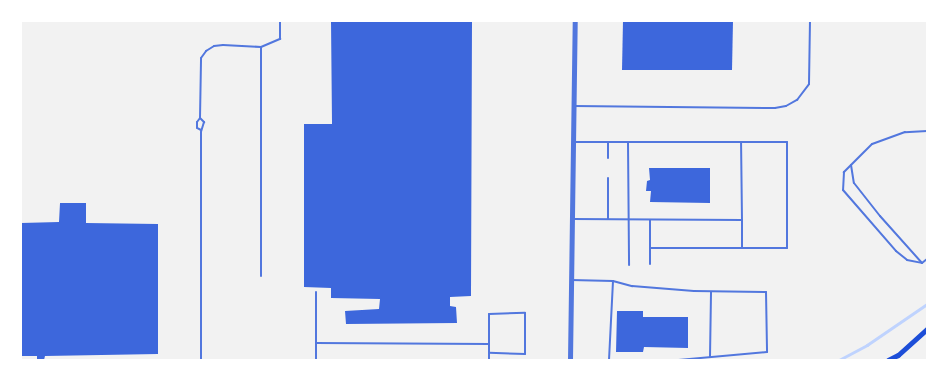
<!DOCTYPE html>
<html>
<head>
<meta charset="utf-8">
<style>
	body { margin:0 }
	#map { position:relative; width:948px; height:381px; overflow:hidden; background:#f2f2f2; font-family:Signika,sans-serif }
	div>[style] { position:absolute }
	[style*='--x'] { left:calc(var(--x)*1px); top:calc(var(--y)*1px); width:calc(var(--w)*1px); rotate:calc(var(--a)*1deg) }
	.stream>* { height:2.5px; margin:-1.25px; padding:0 1.25px; transform-origin:1.25px; border-radius:1.25px; background:#bfd3fe }
	.building>* { inset:0; background:#3d67dc }
	.service>* { height:2px; margin:-1px; padding:0 1px; transform-origin:1px; border-radius:1px; background:#5277de }
	.tertiary>* { height:4.5px; margin:-2.25px; padding:0 2.25px; transform-origin:2.25px; border-radius:2.25px; background:#5277de }
	.secondary>* { height:5px; margin:-2.5px; padding:0 2.5px; transform-origin:2.5px; border-radius:2.5px; background:#1d4ed8 }
	span { translate:-50% -50%; white-space:nowrap; text-align:center; line-height:1.15; -webkit-text-stroke:5px #fff; paint-order:stroke }
	.frame { position:absolute; inset:0; border:22px solid #fff; pointer-events:none }
</style>
</head>
<body>
<div id="map">
	<div class="stream">
		<div style="--x:839;--y:360;--w:32;--a:-28"></div>
		<div style="--x:867;--y:345;--w:73;--a:-34.3"></div>
	</div>
	<div class="building">
		<div style="clip-path:polygon(331px 21px,472px 21px,471px 296px,450px 297px,450px 306px,456px 307px,457px 323px,346px 324px,345px 311px,379px 309px,380px 299px,331px 298px,331px 288px,304px 287px,304px 124px,332px 124px)"></div>
		<div style="clip-path:polygon(623px 21px,733px 21px,732px 70px,622px 70px)"></div>
		<div style="clip-path:polygon(649px 168px,710px 168px,710px 203px,650px 202px,651px 191px,646px 191px,647px 181px,650px 180px)"></div>
		<div style="clip-path:polygon(60px 203px,86px 203px,86px 223px,158px 224px,158px 354px,45px 356px,44px 360px,37px 360px,37px 356px,21px 356px,21px 223px,59px 222px)"></div>
		<div style="clip-path:polygon(617px 311px,643px 311px,643px 317px,688px 317px,688px 348px,644px 347px,643px 352px,616px 352px)"></div>
	</div>
	<div class="service">
		<div style="--x:261;--y:47;--w:21;--a:-23"></div>
		<div style="--x:280;--y:39;--w:18;--a:-90"></div>
		<div style="--x:574;--y:106;--w:201;--a:0.6"></div>
		<div style="--x:775;--y:108;--w:11;--a:-10"></div>
		<div style="--x:786;--y:106;--w:13;--a:-29"></div>
		<div style="--x:797;--y:100;--w:20;--a:-53"></div>
		<div style="--x:809;--y:84;--w:63;--a:-89.1"></div>
		<div style="--x:200;--y:118;--w:6;--a:45"></div>
		<div style="--x:204;--y:122;--w:10;--a:107"></div>
		<div style="--x:201;--y:132;--w:228;--a:90"></div>
		<div style="--x:201;--y:130;--w:4;--a:-153"></div>
		<div style="--x:197;--y:128;--w:6;--a:-90"></div>
		<div style="--x:197;--y:122;--w:5;--a:-53"></div>
		<div style="--x:200;--y:118;--w:60;--a:-89"></div>
		<div style="--x:201;--y:58;--w:9;--a:-54"></div>
		<div style="--x:206;--y:51;--w:9;--a:-32"></div>
		<div style="--x:214;--y:46;--w:9;--a:-6"></div>
		<div style="--x:223;--y:45;--w:38;--a:3"></div>
		<div style="--x:261;--y:47;--w:229;--a:90"></div>
		<div style="--x:927;--y:131;--w:22;--a:177"></div>
		<div style="--x:905;--y:132;--w:35;--a:160"></div>
		<div style="--x:872;--y:144;--w:40;--a:135"></div>
		<div style="--x:844;--y:172;--w:18;--a:93"></div>
		<div style="--x:843;--y:190;--w:81;--a:49"></div>
		<div style="--x:896;--y:251;--w:14;--a:39"></div>
		<div style="--x:907;--y:260;--w:15;--a:11"></div>
		<div style="--x:922;--y:263;--w:6;--a:-39"></div>
		<div style="--x:628;--y:143;--w:122;--a:89.5"></div>
		<div style="--x:608;--y:158;--w:15;--a:-90"></div>
		<div style="--x:851;--y:165;--w:18;--a:81"></div>
		<div style="--x:854;--y:183;--w:42;--a:51.8"></div>
		<div style="--x:880;--y:216;--w:63;--a:48.2"></div>
		<div style="--x:572;--y:219;--w:170;--a:0.3"></div>
		<div style="--x:742;--y:220;--w:78;--a:-90.7"></div>
		<div style="--x:741;--y:142;--w:166;--a:180"></div>
		<div style="--x:608;--y:219;--w:41;--a:-90"></div>
		<div style="--x:650;--y:220;--w:44;--a:90"></div>
		<div style="--x:742;--y:220;--w:28;--a:90"></div>
		<div style="--x:651;--y:248;--w:136;--a:0"></div>
		<div style="--x:787;--y:248;--w:106;--a:-90"></div>
		<div style="--x:787;--y:142;--w:46;--a:180"></div>
		<div style="--x:571;--y:280;--w:42;--a:1.4"></div>
		<div style="--x:613;--y:281;--w:20;--a:15"></div>
		<div style="--x:632;--y:286;--w:62;--a:4.6"></div>
		<div style="--x:694;--y:291;--w:72;--a:0.8"></div>
		<div style="--x:766;--y:292;--w:60;--a:89"></div>
		<div style="--x:767;--y:352;--w:89;--a:174.9"></div>
		<div style="--x:316;--y:343;--w:51;--a:-90"></div>
		<div style="--x:710;--y:357;--w:65;--a:-89.1"></div>
		<div style="--x:316;--y:360;--w:17;--a:-90"></div>
		<div style="--x:316;--y:343;--w:173;--a:0.3"></div>
		<div style="--x:489;--y:360;--w:46;--a:-90"></div>
		<div style="--x:489;--y:314;--w:36;--a:-2"></div>
		<div style="--x:525;--y:313;--w:41;--a:90"></div>
		<div style="--x:525;--y:354;--w:36;--a:-178"></div>
		<div style="--x:609;--y:360;--w:79;--a:-87.1"></div>
	</div>
	<div class="tertiary">
		<div style="--x:570;--y:360;--w:339;--a:-89.2"></div>
	</div>
	<div class="secondary">
		<div style="--x:888;--y:360;--w:11;--a:-27"></div>
		<div style="--x:898;--y:355;--w:39;--a:-42"></div>
	</div>
	<div class="frame"></div>
</div>
</body>
</html>
